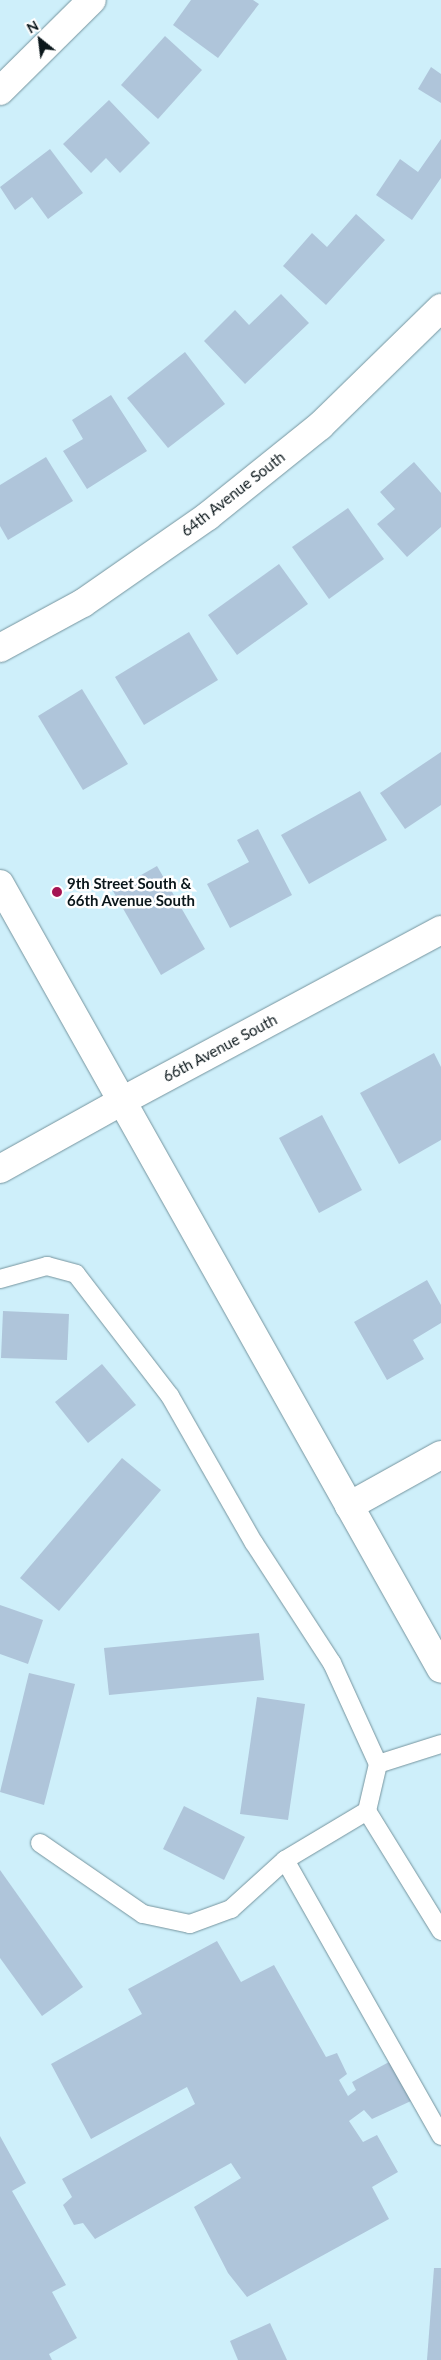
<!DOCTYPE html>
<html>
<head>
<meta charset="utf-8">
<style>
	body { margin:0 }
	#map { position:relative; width:441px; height:2360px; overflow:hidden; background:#ceeffa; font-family:Lato,sans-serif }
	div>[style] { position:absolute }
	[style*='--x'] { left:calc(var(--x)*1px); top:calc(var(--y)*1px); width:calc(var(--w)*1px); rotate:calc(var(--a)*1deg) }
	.building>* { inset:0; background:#afc5da }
	.roads { filter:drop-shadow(0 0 1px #75949e) drop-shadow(0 0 1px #75949e) }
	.lane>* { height:18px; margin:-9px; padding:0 9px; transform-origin:9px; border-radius:9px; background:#fff }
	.street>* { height:28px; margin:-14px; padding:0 14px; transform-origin:14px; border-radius:14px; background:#fff }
	.secondary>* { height:28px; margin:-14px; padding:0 14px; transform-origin:14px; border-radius:14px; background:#fff }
	.dots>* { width:14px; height:14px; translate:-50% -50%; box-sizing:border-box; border:2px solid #fff; border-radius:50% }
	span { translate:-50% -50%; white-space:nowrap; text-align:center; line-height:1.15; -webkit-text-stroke:5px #fff; paint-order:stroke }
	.street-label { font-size:15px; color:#0b171b }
	.poi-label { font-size:15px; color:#0b171b; font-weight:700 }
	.left { translate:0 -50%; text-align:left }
	.north { position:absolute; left:15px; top:15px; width:50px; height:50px; -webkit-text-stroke:4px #fff; paint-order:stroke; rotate:331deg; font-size:14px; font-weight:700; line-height:20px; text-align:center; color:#0b171b }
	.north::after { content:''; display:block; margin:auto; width:18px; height:22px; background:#0b171b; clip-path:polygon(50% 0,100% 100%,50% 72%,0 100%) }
</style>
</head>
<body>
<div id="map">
	<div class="building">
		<div style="clip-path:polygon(191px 0,253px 0,259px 4px,218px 58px,173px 25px)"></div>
		<div style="clip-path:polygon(165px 36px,202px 70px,158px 119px,121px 85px)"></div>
		<div style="clip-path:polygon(431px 67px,441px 74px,441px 103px,418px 89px)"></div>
		<div style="clip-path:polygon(109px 100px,150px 143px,120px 173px,106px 158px,91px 173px,63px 144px)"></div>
		<div style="clip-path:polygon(441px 139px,441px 178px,412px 220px,376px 195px,400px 159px,418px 172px)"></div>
		<div style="clip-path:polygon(50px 149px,83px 193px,48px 219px,32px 197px,15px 210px,0 187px)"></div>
		<div style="clip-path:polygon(356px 214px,385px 240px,326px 305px,283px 266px,312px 233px,327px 247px)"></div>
		<div style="clip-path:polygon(281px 294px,309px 323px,245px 384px,204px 341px,235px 310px,249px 325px)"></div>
		<div style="clip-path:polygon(185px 352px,225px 404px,168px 448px,127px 398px)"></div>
		<div style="clip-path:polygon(111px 395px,147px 451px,87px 489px,63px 451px,83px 439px,72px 420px)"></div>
		<div style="clip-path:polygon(46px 457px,73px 501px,8px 540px,0 526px,0 485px)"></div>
		<div style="clip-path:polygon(414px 462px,441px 493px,441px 527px,407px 557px,377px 524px,395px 509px,380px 492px)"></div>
		<div style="clip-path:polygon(348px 508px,384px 559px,329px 599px,292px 547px)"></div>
		<div style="clip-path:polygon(279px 564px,308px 604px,237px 655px,208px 615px)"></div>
		<div style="clip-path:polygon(189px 632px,218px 680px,144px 725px,115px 677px)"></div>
		<div style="clip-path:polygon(82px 689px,128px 764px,83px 790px,38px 716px)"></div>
		<div style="clip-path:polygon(441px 752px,441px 805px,405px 829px,380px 793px)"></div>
		<div style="clip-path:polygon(360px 791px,387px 840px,309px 884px,281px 835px)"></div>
		<div style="clip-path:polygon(258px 829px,292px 895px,230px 928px,207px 884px,249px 862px,237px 840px)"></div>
		<div style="clip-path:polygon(157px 866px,205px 949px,161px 975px,113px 891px)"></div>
		<div style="clip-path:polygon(434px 1053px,441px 1067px,441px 1140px,399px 1164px,360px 1093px)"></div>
		<div style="clip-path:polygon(322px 1115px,362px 1190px,319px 1213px,279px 1138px)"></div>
		<div style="clip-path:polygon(427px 1280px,441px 1305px,441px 1323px,413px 1340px,424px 1359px,387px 1380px,354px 1322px)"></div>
		<div style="clip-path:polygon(3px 1311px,69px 1314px,67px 1360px,1px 1358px)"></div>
		<div style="clip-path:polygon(102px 1364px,136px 1405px,88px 1443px,55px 1402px)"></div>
		<div style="clip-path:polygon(122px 1458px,161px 1490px,59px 1611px,20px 1578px)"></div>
		<div style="clip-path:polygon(0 1605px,43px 1620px,28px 1664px,0 1654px)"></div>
		<div style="clip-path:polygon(259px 1633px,264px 1680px,109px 1695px,104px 1648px)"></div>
		<div style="clip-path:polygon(29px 1673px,75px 1684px,44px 1805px,0 1792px)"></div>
		<div style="clip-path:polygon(257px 1697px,305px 1704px,288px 1820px,240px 1814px)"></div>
		<div style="clip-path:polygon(184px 1806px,245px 1837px,224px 1880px,163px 1849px)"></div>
		<div style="clip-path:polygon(0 1870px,83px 1987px,42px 2016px,0 1958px)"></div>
		<div style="clip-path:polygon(217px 1941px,241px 1982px,274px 1965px,326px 2057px,337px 2053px,347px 2074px,339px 2080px,348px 2096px,356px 2090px,352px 2082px,389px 2062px,411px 2101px,372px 2119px,364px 2110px,349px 2121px,363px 2142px,377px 2135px,398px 2172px,372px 2187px,389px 2219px,247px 2297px,228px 2273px,194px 2207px,241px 2178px,231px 2163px,95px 2239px,83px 2223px,74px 2225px,63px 2205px,72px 2197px,62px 2179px,195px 2104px,187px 2087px,91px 2139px,51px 2064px,142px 2014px,128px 1989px)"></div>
		<div style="clip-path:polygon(0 2136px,26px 2183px,12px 2191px,66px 2285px,52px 2292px,77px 2338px,49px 2354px,52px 2360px,0 2360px)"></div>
		<div style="clip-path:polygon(434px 2268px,441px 2268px,441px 2360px,427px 2360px)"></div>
		<div style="clip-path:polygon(270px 2323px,287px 2360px,238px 2360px,230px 2341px)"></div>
	</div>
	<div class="roads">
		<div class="lane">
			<div style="--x:0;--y:1279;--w:49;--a:-15.5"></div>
			<div style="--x:47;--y:1266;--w:30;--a:15"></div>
			<div style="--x:76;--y:1274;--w:154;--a:52.4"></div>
			<div style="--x:170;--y:1396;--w:169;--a:60.3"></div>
			<div style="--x:254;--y:1543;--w:143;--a:57"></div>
			<div style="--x:332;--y:1663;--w:111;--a:65.5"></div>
			<div style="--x:378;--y:1764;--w:48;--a:103.2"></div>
			<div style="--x:367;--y:1811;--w:141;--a:58.3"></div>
			<div style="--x:378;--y:1764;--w:66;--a:-17.6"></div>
			<div style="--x:40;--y:1843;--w:125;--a:34.6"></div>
			<div style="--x:143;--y:1914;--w:48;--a:12"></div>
			<div style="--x:190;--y:1924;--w:44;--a:-20.1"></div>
			<div style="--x:231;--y:1909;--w:73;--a:-42.2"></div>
			<div style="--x:285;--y:1860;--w:96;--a:-30.9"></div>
			<div style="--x:285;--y:1860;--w:317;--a:60.5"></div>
		</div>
		<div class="street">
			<div style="--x:0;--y:91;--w:129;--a:-44.7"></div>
			<div style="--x:0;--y:648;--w:94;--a:-28.5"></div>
			<div style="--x:83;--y:603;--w:152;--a:-34.8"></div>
			<div style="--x:208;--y:516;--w:144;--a:-38.8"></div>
			<div style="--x:320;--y:426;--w:169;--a:-44.3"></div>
			<div style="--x:122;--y:1101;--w:362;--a:-28.2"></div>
			<div style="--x:349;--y:1506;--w:105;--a:-29"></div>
		</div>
		<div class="secondary">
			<div style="--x:0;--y:884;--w:900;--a:60.67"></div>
			<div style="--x:0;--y:1169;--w:140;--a:-29.1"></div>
		</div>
	</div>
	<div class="dots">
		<div style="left:57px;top:892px;background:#a51453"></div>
	</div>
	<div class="street-label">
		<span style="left:233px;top:494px;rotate:-38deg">64th Avenue South</span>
		<span style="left:220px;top:1048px;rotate:-28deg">66th Avenue South</span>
	</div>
	<div class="poi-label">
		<span class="left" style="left:67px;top:892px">9th Street South &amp;<br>66th Avenue South</span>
	</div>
	<div class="north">N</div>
</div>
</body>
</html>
